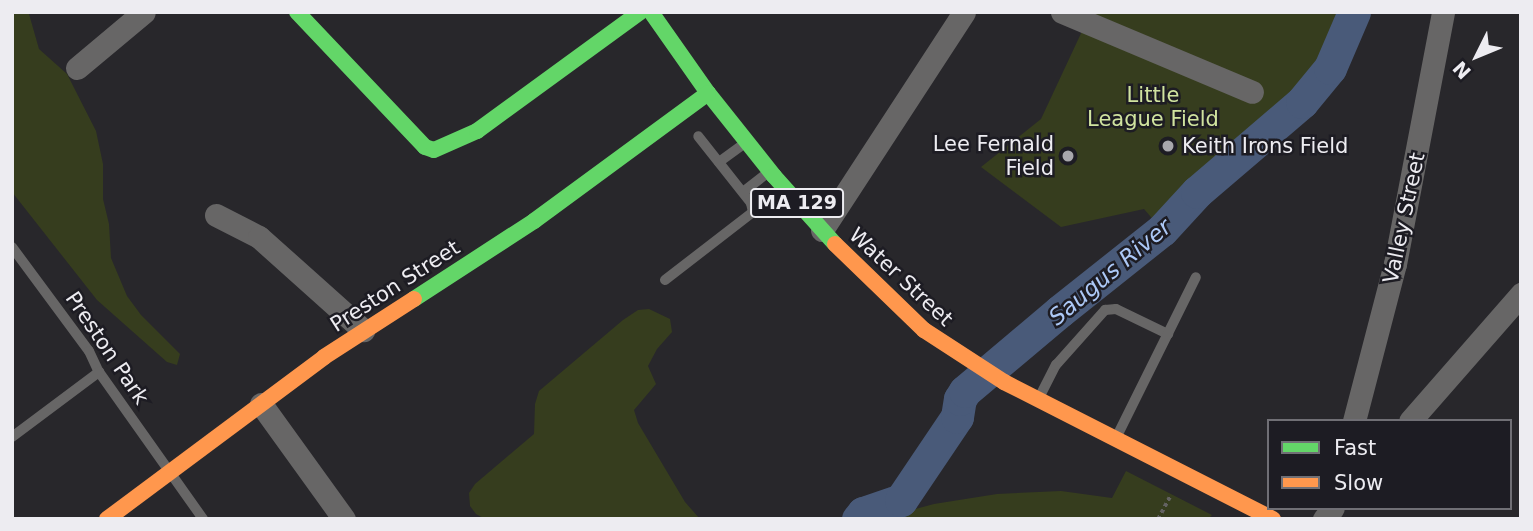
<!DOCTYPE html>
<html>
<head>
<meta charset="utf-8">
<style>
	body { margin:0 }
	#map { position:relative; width:1533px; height:531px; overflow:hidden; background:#28272b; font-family:"DejaVu Sans",sans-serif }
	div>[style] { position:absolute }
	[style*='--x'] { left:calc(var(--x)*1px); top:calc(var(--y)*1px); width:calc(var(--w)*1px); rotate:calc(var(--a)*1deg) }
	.green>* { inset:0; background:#363d1e }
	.river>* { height:33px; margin:-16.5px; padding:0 16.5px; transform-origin:16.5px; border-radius:16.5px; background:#495a79 }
	.path>* { height:3.5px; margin-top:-1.75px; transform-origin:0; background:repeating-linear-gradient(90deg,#636262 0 3.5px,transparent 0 7px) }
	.lane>* { height:10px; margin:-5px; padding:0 5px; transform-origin:5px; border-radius:5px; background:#676666 }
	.street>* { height:23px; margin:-11.5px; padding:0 11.5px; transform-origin:11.5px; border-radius:11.5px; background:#676666 }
	.fast>* { height:16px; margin:-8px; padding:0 8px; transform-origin:8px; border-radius:8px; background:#63d668 }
	.slow>* { height:16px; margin:-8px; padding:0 8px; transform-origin:8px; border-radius:8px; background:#ff974d }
	.dots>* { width:19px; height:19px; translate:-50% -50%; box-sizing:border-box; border:4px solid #1d1c23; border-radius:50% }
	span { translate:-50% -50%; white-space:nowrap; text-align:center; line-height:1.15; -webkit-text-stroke:5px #1d1c23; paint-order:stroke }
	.shield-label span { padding:2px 5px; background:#1d1c23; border:2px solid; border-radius:5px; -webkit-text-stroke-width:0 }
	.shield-label { font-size:19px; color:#edecf1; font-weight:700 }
	.park-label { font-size:21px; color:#d0e39f }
	.poi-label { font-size:21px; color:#edecf1 }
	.right { translate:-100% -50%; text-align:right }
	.left { translate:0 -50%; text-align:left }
	.street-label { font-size:21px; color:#edecf1 }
	.water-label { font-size:23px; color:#acc8f6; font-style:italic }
	.frame { position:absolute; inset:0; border:14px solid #edecf1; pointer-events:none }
	.legend { position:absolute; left:1267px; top:419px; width:245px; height:91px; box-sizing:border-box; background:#1d1c23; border:2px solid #706f75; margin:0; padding:9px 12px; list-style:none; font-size:21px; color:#edecf1 }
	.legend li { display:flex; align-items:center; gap:14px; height:35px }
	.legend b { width:35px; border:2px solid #706f75 }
	.north { position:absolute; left:1442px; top:21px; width:70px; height:70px; -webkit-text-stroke:5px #1d1c23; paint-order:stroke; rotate:227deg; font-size:19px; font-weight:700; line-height:28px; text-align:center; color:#edecf1 }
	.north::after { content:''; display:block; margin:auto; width:24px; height:32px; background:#edecf1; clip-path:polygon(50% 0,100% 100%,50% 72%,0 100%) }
</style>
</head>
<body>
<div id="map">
	<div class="green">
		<div style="clip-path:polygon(12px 12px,29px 14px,39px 49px,67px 74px,96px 131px,103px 164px,103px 199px,109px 224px,111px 258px,127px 296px,141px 315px,180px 354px,177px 365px,167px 362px,97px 300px,12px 192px)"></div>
		<div style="clip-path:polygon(1091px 12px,1354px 12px,1337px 55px,1322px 80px,1302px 102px,1197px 192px,1162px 230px,1144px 209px,1061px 227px,981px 167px,1041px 119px)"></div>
		<div style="clip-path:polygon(649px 309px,670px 319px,672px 332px,657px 349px,648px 366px,656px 384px,634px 410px,638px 423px,685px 502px,700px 519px,485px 519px,476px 514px,470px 506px,469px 493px,475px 484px,534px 434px,535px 404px,539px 391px,623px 320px,638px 310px)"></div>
		<div style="clip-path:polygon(1126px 471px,1212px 515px,1208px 519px,878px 519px,934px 504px,997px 494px,1061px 491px,1112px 498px)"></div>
	</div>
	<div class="river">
		<div style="--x:858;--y:519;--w:8;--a:-50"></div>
		<div style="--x:863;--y:513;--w:40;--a:-18.9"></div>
		<div style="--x:901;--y:500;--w:100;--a:-56"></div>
		<div style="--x:957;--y:417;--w:18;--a:-81"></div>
		<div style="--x:960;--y:399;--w:9;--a:-58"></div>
		<div style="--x:965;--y:391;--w:124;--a:-40.1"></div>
		<div style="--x:1060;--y:311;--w:130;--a:-38.5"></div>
		<div style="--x:1162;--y:230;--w:52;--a:-47.4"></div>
		<div style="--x:1197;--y:192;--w:138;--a:-40.6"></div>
		<div style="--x:1302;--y:102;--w:44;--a:-50.5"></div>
		<div style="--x:1330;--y:68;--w:61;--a:-66.8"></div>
	</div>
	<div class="path">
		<div style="--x:1158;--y:519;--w:26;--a:-62"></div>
	</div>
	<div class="lane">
		<div style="--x:719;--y:162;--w:31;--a:-36"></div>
		<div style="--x:743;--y:192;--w:31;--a:-38"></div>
		<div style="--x:12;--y:247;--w:129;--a:53.5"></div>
		<div style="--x:89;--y:351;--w:23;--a:65"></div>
		<div style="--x:99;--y:372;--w:180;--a:54.7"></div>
		<div style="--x:665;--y:280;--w:111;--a:-37.7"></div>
		<div style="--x:753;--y:212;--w:9;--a:-103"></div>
		<div style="--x:751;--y:203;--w:85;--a:-128.3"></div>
		<div style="--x:1041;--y:394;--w:33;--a:-63"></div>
		<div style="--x:1056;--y:365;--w:74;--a:-48.3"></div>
		<div style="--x:1105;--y:310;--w:11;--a:-5"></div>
		<div style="--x:1116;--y:309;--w:58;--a:25.7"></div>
		<div style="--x:1118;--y:434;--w:175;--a:-63.6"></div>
		<div style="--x:12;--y:437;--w:109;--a:-36.8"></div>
	</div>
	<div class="street">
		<div style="--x:1062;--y:12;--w:206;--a:22.8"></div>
		<div style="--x:77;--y:68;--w:87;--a:-39.9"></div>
		<div style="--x:216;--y:215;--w:48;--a:27.1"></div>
		<div style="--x:259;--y:237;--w:140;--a:41.8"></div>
		<div style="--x:822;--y:230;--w:260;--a:-56.9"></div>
		<div style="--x:261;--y:404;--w:142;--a:54.2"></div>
		<div style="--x:1354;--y:421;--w:162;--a:-75.4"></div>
		<div style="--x:1395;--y:264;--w:257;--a:-79.2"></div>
		<div style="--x:1410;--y:421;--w:169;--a:-48.8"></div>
		<div style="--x:1324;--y:519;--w:14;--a:-51"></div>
	</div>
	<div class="fast">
		<div style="--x:297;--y:12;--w:186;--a:46.5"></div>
		<div style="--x:425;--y:147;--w:9;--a:18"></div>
		<div style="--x:434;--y:150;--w:47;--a:-23.8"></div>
		<div style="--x:477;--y:131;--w:202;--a:-36.1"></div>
		<div style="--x:651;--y:12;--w:99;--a:54.9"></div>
		<div style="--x:708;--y:93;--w:106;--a:51.5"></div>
		<div style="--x:774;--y:176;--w:91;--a:48.1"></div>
		<div style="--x:414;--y:299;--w:143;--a:-33"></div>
		<div style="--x:534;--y:221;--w:216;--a:-36.3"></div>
	</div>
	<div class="slow">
		<div style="--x:835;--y:244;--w:124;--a:44"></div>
		<div style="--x:924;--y:330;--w:95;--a:33"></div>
		<div style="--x:1004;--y:382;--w:302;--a:27"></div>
		<div style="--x:107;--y:519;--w:271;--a:-36.7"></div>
		<div style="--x:324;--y:357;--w:107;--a:-32.8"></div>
	</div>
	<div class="dots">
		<div style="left:1168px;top:146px;background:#a8a7ac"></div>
		<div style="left:1068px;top:156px;background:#a8a7ac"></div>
	</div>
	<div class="shield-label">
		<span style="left:797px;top:203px">MA 129</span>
	</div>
	<div class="park-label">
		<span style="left:1153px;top:107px">Little<br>League Field</span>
	</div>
	<div class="poi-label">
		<span class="right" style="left:1054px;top:156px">Lee Fernald<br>Field</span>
		<span class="left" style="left:1182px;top:146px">Keith Irons Field</span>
	</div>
	<div class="street-label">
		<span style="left:1404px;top:218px;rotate:-78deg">Valley Street</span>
		<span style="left:901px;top:277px;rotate:43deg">Water Street</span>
		<span style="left:395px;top:286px;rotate:-33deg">Preston Street</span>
		<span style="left:107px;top:348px;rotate:56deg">Preston Park</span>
	</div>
	<div class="water-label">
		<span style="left:1110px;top:272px;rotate:-40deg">Saugus River</span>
	</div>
	<div class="frame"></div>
	<ul class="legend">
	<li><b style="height:9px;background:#63d668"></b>Fast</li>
	<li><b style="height:9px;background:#ff974d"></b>Slow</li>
	</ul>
	<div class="north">N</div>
</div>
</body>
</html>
